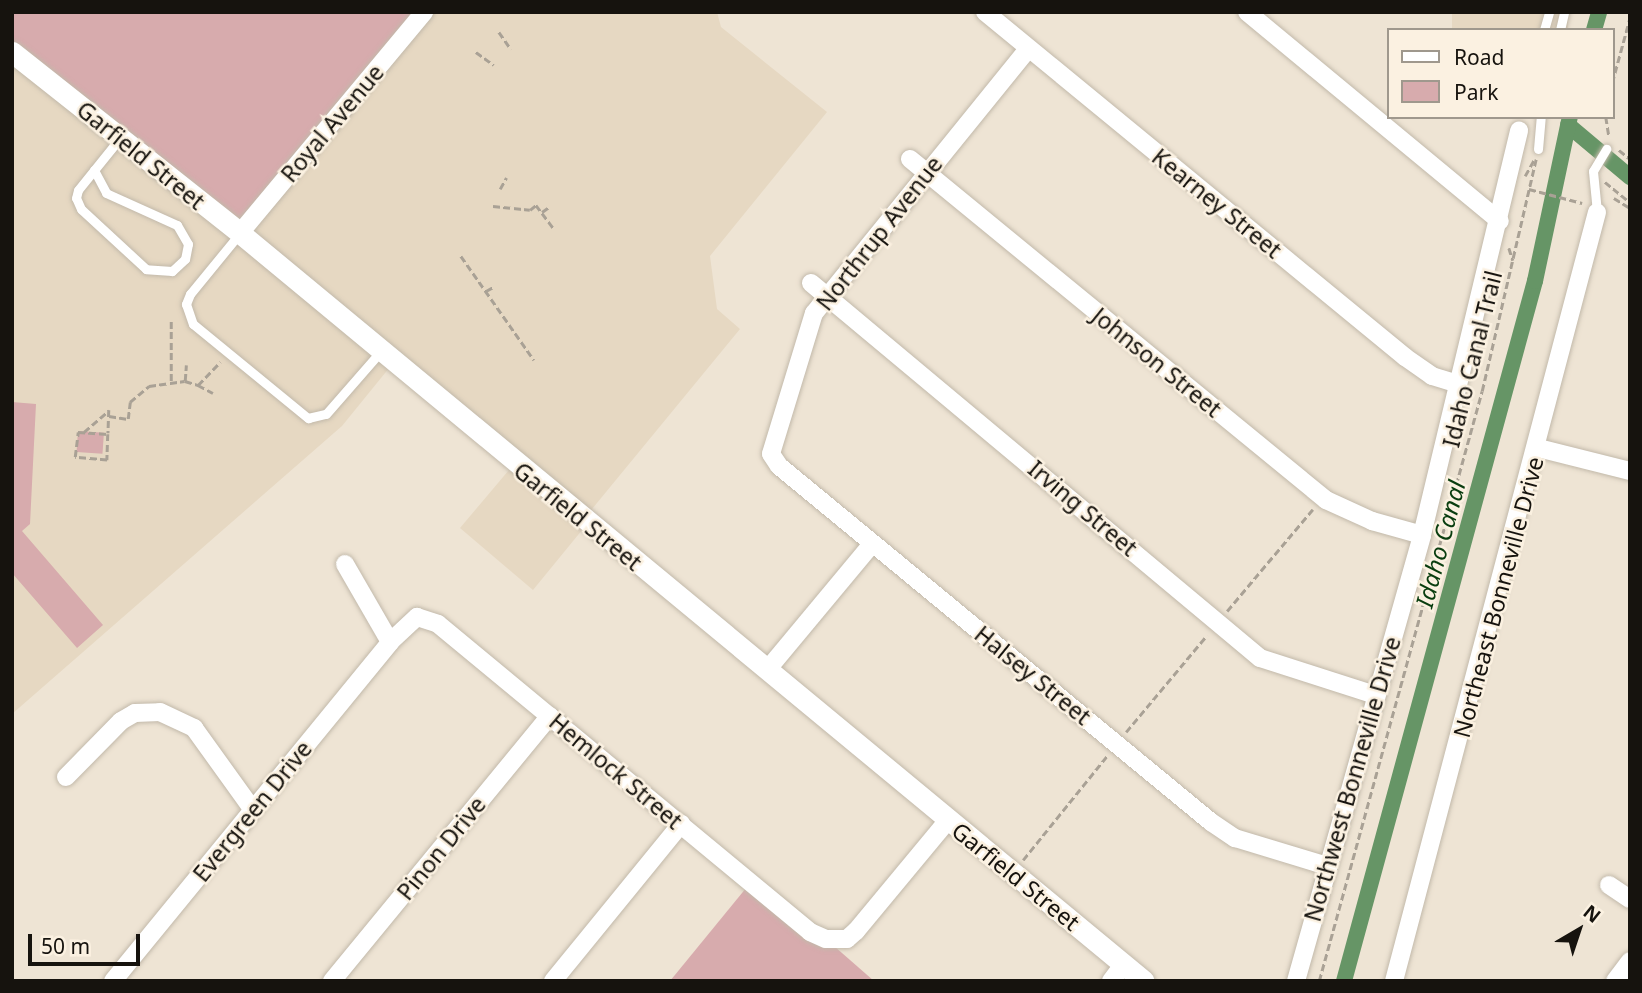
<!DOCTYPE html>
<html>
<head>
<meta charset="utf-8">
<style>
  body { margin:0 }
  #map { position:relative; width:1642px; height:993px; overflow:hidden; background:#eee4d4; font-family:"Noto Sans",sans-serif }
  div>[style] { position:absolute }
  .built>* { inset:0; background:#e6d8c2; transform-origin:0 0 }
  .green>* { inset:0; background:#d7abad; transform-origin:0 0 }
  .canal>* { height:16px; margin:-8px; padding:0 8px; transform-origin:8px; border-radius:8px; background:#669566 }
  .path>* { height:2.5px; margin-top:-1.25px; transform-origin:0; background:repeating-linear-gradient(90deg,#a9a195 0 7px,transparent 0 10.5px) }
  .roads { filter:drop-shadow(0 0 2px #c2b9aa) drop-shadow(0 0 2px #c2b9aa) }
  .service>* { height:9px; margin:-4.5px; padding:0 4.5px; transform-origin:4.5px; border-radius:4.5px; background:#fff }
  .minor>* { height:18px; margin:-9px; padding:0 9px; transform-origin:9px; border-radius:9px; background:#fff }
  .tertiary>* { height:21px; margin:-10.5px; padding:0 10.5px; transform-origin:10.5px; border-radius:10.5px; background:#fff }
  span { translate:-50% -50%; white-space:nowrap; text-align:center; line-height:1.15; -webkit-text-stroke:5px #fbf1e1; paint-order:stroke }
  .street-label { font-size:23px; color:#16130e }
  .water-label { font-size:24px; color:#093d0f; font-style:italic }
  .frame { position:absolute; inset:0; border:14px solid #16130e; pointer-events:none }
  .legend { position:absolute; left:1387px; top:28px; width:228px; height:91px; box-sizing:border-box; background:#fbf1e1; border:2px solid #9f988d; margin:0; padding:9px 12px; list-style:none; font-size:21px; color:#16130e }
  .legend li { display:flex; align-items:center; gap:14px; height:35px }
  .legend b { width:35px; border:2px solid #9f988d }
  .north { position:absolute; left:1544px; top:895px; width:70px; height:70px; -webkit-text-stroke:5px #fbf1e1; paint-order:stroke; rotate:39deg; font-size:19px; font-weight:700; line-height:28px; text-align:center; color:#16130e }
  .north::after { content:''; display:block; margin:auto; width:24px; height:32px; background:#16130e; clip-path:polygon(50% 0,100% 100%,50% 72%,0 100%) }
  .scale { position:absolute; left:28px; top:934px; width:112px; height:32px; box-sizing:border-box; border:4px solid #16130e; border-top:0; padding-left:9px; font-size:21px; line-height:24px; white-space:nowrap; color:#16130e; -webkit-text-stroke:5px #fbf1e1; paint-order:stroke }
</style>
</head>
<body>
<div id="map">
  <div class="built">
    <i style="clip-path:polygon(425px 12px,717px 12px,721px 27px,827px 112px,710px 256px,717px 309px,740px 329px,583px 520px,587px 524px,533px 590px,460px 528px,514px 464px,394px 362px,342px 426px,12px 714px,12px 52px)"></i>
    <i style="left:1452px;top:12px;width:116px;height:23px"></i>
  </div>
  <div class="green">
    <i style="clip-path:polygon(12px 12px,424px 12px,240px 233px,12px 52px)"></i>
    <i style="clip-path:polygon(12px 402px,36px 404px,30px 524px,22px 531px,103px 625px,77px 648px,12px 573px)"></i>
    <i style="left:78px;top:431px;width:26px;height:21px;rotate:4deg"></i>
    <i style="clip-path:polygon(751px 882px,826px 939px,874px 981px,670px 981px)"></i>
  </div>
  <div class="canal">
    <i style="left:1594px;top:30px;width:19px;rotate:-74deg"></i>
    <i style="left:1568px;top:125px;width:81px;rotate:40deg"></i>
    <i style="left:1344px;top:981px;width:726px;rotate:-74.74deg"></i>
    <i style="left:1535px;top:281px;width:168px;rotate:-78deg"></i>
  </div>
  <div class="path">
    <i style="left:499px;top:32px;width:21px;rotate:55deg"></i>
    <i style="left:476px;top:52px;width:22px;rotate:36deg"></i>
    <i style="left:1612px;top:83px;width:68px;rotate:-74.7deg"></i>
    <i style="left:1606px;top:117px;width:20px;rotate:81deg"></i>
    <i style="left:1619px;top:150px;width:14px;rotate:39deg"></i>
    <i style="left:1525px;top:176px;width:18px;rotate:-61deg"></i>
    <i style="left:1605px;top:182px;width:32px;rotate:39deg"></i>
    <i style="left:500px;top:189px;width:13px;rotate:-61deg"></i>
    <i style="left:1529px;top:189px;width:55px;rotate:14.8deg"></i>
    <i style="left:1614px;top:198px;width:19px;rotate:32deg"></i>
    <i style="left:493px;top:206px;width:37px;rotate:6deg"></i>
    <i style="left:530px;top:210px;width:8px;rotate:-40deg"></i>
    <i style="left:536px;top:205px;width:31px;rotate:53deg"></i>
    <i style="left:542px;top:212px;width:9px;rotate:-36deg"></i>
    <i style="left:1509px;top:248px;width:13px;rotate:72deg"></i>
    <i style="left:461px;top:256px;width:127px;rotate:54.9deg"></i>
    <i style="left:486px;top:291px;width:10px;rotate:-29deg"></i>
    <i style="left:171px;top:381px;width:63px;rotate:-90deg"></i>
    <i style="left:185px;top:381px;width:14px;rotate:17deg"></i>
    <i style="left:198px;top:385px;width:32px;rotate:-46deg"></i>
    <i style="left:198px;top:385px;width:17px;rotate:28deg"></i>
    <i style="left:109px;top:416px;width:19px;rotate:9deg"></i>
    <i style="left:128px;top:419px;width:17px;rotate:-83deg"></i>
    <i style="left:130px;top:402px;width:25px;rotate:-40deg"></i>
    <i style="left:149px;top:386px;width:36px;rotate:-8deg"></i>
    <i style="left:185px;top:381px;width:16px;rotate:-86deg"></i>
    <i style="left:78px;top:432px;width:30px;rotate:4deg"></i>
    <i style="left:108px;top:434px;width:26px;rotate:92deg"></i>
    <i style="left:107px;top:460px;width:32px;rotate:-175deg"></i>
    <i style="left:75px;top:457px;width:25px;rotate:-83deg"></i>
    <i style="left:84px;top:432px;width:33px;rotate:-41deg"></i>
    <i style="left:109px;top:410px;width:23px;rotate:92deg"></i>
    <i style="left:1227px;top:611px;width:133px;rotate:-49.9deg"></i>
    <i style="left:1126px;top:732px;width:126px;rotate:-50.1deg"></i>
    <i style="left:1023px;top:860px;width:134px;rotate:-51.1deg"></i>
    <i style="left:1319px;top:981px;width:612px;rotate:-74.56deg"></i>
    <i style="left:1482px;top:391px;width:238px;rotate:-76.9deg"></i>
  </div>
  <div class="roads">
    <div class="service">
      <i style="left:1544px;top:30px;width:19px;rotate:-74deg"></i>
      <i style="left:1560px;top:30px;width:18px;rotate:-77deg"></i>
      <i style="left:1538px;top:149px;width:32px;rotate:-85deg"></i>
      <i style="left:94px;top:170px;width:26px;rotate:62deg"></i>
      <i style="left:106px;top:193px;width:78px;rotate:24.3deg"></i>
      <i style="left:177px;top:225px;width:22px;rotate:60deg"></i>
      <i style="left:188px;top:244px;width:15px;rotate:101deg"></i>
      <i style="left:185px;top:259px;width:18px;rotate:137deg"></i>
      <i style="left:172px;top:271px;width:26px;rotate:-176deg"></i>
      <i style="left:146px;top:269px;width:88px;rotate:-137.3deg"></i>
      <i style="left:81px;top:209px;width:12px;rotate:-114deg"></i>
      <i style="left:76px;top:198px;width:8px;rotate:-76deg"></i>
      <i style="left:78px;top:190px;width:67px;rotate:-51.1deg"></i>
      <i style="left:1597px;top:212px;width:41px;rotate:-95.6deg"></i>
      <i style="left:1593px;top:171px;width:26px;rotate:-59deg"></i>
      <i style="left:240px;top:233px;width:79px;rotate:129.3deg"></i>
      <i style="left:190px;top:294px;width:11px;rotate:112deg"></i>
      <i style="left:186px;top:304px;width:21px;rotate:71deg"></i>
      <i style="left:193px;top:324px;width:149px;rotate:39.3deg"></i>
      <i style="left:308px;top:418px;width:18px;rotate:-13deg"></i>
      <i style="left:326px;top:414px;width:84px;rotate:-48.9deg"></i>
    </div>
    <div class="minor">
      <i style="left:985px;top:12px;width:544px;rotate:39.4deg"></i>
      <i style="left:1405px;top:357px;width:33px;rotate:35deg"></i>
      <i style="left:1432px;top:376px;width:24px;rotate:17deg"></i>
      <i style="left:1247px;top:12px;width:328px;rotate:39.6deg"></i>
      <i style="left:1028px;top:49px;width:340px;rotate:129deg"></i>
      <i style="left:814px;top:313px;width:147px;rotate:107deg"></i>
      <i style="left:771px;top:454px;width:14px;rotate:56deg"></i>
      <i style="left:779px;top:466px;width:560px;rotate:39.49deg"></i>
      <i style="left:1211px;top:822px;width:29px;rotate:34deg"></i>
      <i style="left:1235px;top:838px;width:96px;rotate:16.9deg"></i>
      <i style="left:910px;top:159px;width:538px;rotate:39.34deg"></i>
      <i style="left:1326px;top:500px;width:51px;rotate:24.5deg"></i>
      <i style="left:1372px;top:521px;width:52px;rotate:15.6deg"></i>
      <i style="left:240px;top:233px;width:288px;rotate:-50.2deg"></i>
      <i style="left:811px;top:283px;width:585px;rotate:39.87deg"></i>
      <i style="left:1260px;top:658px;width:121px;rotate:17.8deg"></i>
      <i style="left:1538px;top:448px;width:95px;rotate:14deg"></i>
      <i style="left:345px;top:564px;width:90px;rotate:60deg"></i>
      <i style="left:767px;top:670px;width:164px;rotate:-50.2deg"></i>
      <i style="left:66px;top:777px;width:78px;rotate:-45.5deg"></i>
      <i style="left:121px;top:721px;width:16px;rotate:-30deg"></i>
      <i style="left:135px;top:713px;width:25px;rotate:-2deg"></i>
      <i style="left:160px;top:712px;width:38px;rotate:25deg"></i>
      <i style="left:194px;top:728px;width:101px;rotate:54.3deg"></i>
      <i style="left:1609px;top:885px;width:25px;rotate:34deg"></i>
      <i style="left:113px;top:981px;width:438px;rotate:-50.7deg"></i>
      <i style="left:390px;top:642px;width:37px;rotate:-43deg"></i>
      <i style="left:417px;top:617px;width:22px;rotate:18deg"></i>
      <i style="left:438px;top:624px;width:483px;rotate:39.6deg"></i>
      <i style="left:810px;top:932px;width:17px;rotate:24deg"></i>
      <i style="left:826px;top:939px;width:21px"></i>
      <i style="left:847px;top:939px;width:12px;rotate:-42deg"></i>
      <i style="left:856px;top:931px;width:144px;rotate:-50.3deg"></i>
      <i style="left:332px;top:981px;width:343px;rotate:-50.6deg"></i>
      <i style="left:553px;top:981px;width:203px;rotate:-50.8deg"></i>
      <i style="left:1111px;top:981px;width:21px;rotate:-53deg"></i>
      <i style="left:1296px;top:981px;width:463px;rotate:-74.2deg"></i>
      <i style="left:1422px;top:535px;width:416px;rotate:-76.5deg"></i>
      <i style="left:1394px;top:981px;width:795px;rotate:-75.21deg"></i>
      <i style="left:1615px;top:981px;width:25px;rotate:-53deg"></i>
    </div>
    <div class="tertiary">
      <i style="left:12px;top:52px;width:291px;rotate:38.4deg"></i>
      <i style="left:240px;top:233px;width:1173px;rotate:39.61deg"></i>
    </div>
  </div>
  <div class="street-label">
    <span style="left:332px;top:123px;rotate:-50deg">Royal Avenue</span>
    <span style="left:141px;top:155px;rotate:39deg">Garfield Street</span>
    <span style="left:1217px;top:203px;rotate:39deg">Kearney Street</span>
    <span style="left:879px;top:233px;rotate:-52deg">Northrup Avenue</span>
    <span style="left:1472px;top:359px;rotate:-76deg">Idaho Canal Trail</span>
    <span style="left:1157px;top:362px;rotate:39deg">Johnson Street</span>
    <span style="left:1083px;top:508px;rotate:40deg">Irving Street</span>
    <span style="left:578px;top:516px;rotate:39deg">Garfield Street</span>
    <span style="left:1498px;top:597px;rotate:-75deg">Northeast Bonneville Drive</span>
    <span style="left:1033px;top:675px;rotate:39deg">Halsey Street</span>
    <span style="left:616px;top:771px;rotate:40deg">Hemlock Street</span>
    <span style="left:1352px;top:779px;rotate:-74deg">Northwest Bonneville Drive</span>
    <span style="left:252px;top:811px;rotate:-51deg">Evergreen Drive</span>
    <span style="left:441px;top:848px;rotate:-51deg">Pinon Drive</span>
    <span style="left:1016px;top:876px;rotate:39deg">Garfield Street</span>
  </div>
  <div class="water-label">
    <span style="left:1440px;top:544px;rotate:-75deg">Idaho Canal</span>
  </div>
  <div class="frame"></div>
  <ul class="legend">
  <li><b style="height:9px;background:#fff"></b>Road</li>
  <li><b style="height:19px;background:#d7abad"></b>Park</li>
  </ul>
  <div class="north">N</div>
  <div class="scale">50 m</div>
</div>
</body>
</html>
